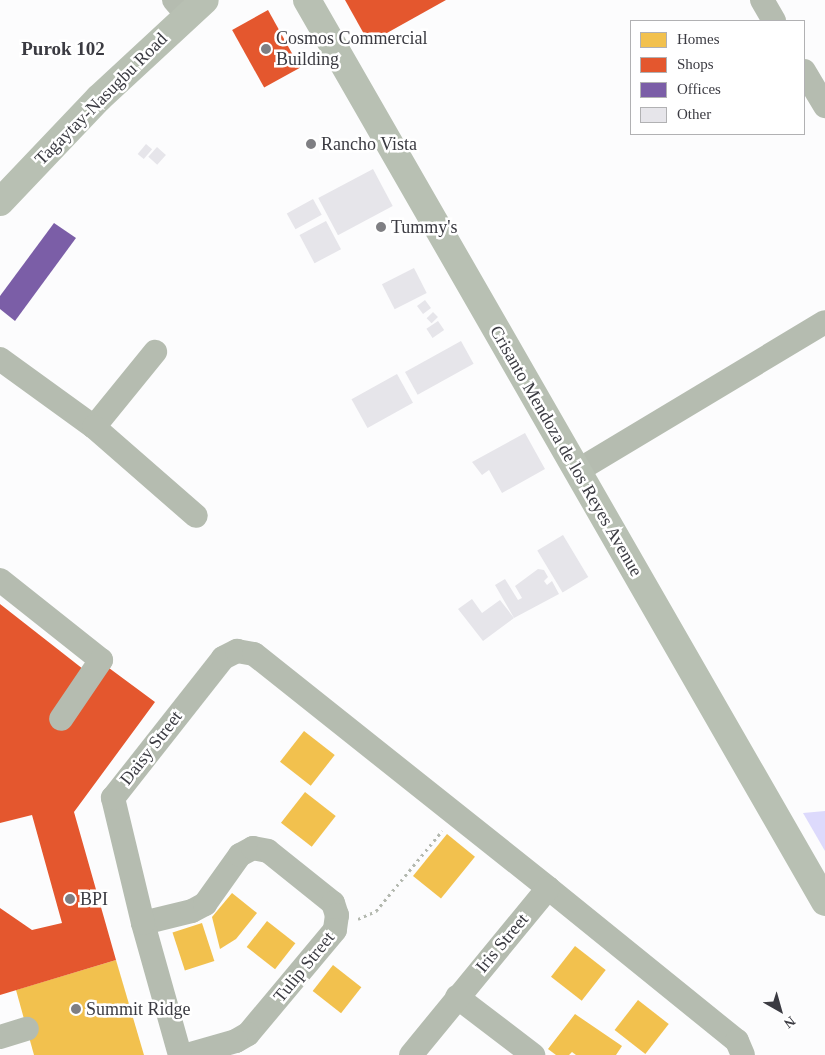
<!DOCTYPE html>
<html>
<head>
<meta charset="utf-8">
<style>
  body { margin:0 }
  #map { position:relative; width:825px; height:1055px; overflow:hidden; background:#fcfcfd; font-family:Georgia,serif }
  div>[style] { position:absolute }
  .green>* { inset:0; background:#dddafc }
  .homes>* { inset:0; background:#f2c14e; transform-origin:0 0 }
  .shops>* { inset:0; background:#e4572e; transform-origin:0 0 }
  .offices>* { inset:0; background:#7b5ea7 }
  .building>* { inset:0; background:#e6e5ea; transform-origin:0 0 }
  .path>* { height:3px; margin-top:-1.5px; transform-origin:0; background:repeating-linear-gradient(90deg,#b3b8af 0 2.5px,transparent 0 6.5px) }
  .minor>* { height:24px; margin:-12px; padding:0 12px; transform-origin:12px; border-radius:12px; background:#b5bcb0 }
  .major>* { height:28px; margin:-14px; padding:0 14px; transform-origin:14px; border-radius:14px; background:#b8c0b3 }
  .dots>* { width:14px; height:14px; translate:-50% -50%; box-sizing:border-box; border:2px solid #fff; border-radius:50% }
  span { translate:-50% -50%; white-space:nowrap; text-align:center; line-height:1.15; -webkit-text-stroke:5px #fff; paint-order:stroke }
  .poi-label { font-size:18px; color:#3b3b42 }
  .left { translate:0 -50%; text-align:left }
  .street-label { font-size:18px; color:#3b3b42 }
  .neighbourhood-label { font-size:19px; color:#3b3b42; font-weight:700 }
  .legend { position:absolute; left:630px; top:20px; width:175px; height:115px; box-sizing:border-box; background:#fff; border:1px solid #b1b1b3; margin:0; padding:6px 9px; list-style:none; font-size:15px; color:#3b3b42 }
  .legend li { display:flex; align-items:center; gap:10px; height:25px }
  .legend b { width:25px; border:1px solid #b1b1b3 }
  .north { position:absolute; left:755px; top:985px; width:50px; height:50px; -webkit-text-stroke:4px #fff; paint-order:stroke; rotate:142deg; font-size:14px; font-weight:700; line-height:20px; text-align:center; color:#3b3b42 }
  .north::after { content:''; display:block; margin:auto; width:18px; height:22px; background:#3b3b42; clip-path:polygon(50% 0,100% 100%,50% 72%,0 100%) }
</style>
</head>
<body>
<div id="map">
  <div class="green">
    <i style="clip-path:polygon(825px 811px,825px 851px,803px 813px)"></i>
  </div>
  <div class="homes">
    <i style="left:304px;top:731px;width:39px;height:39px;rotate:38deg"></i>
    <i style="left:305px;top:792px;width:39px;height:39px;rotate:38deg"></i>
    <i style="left:447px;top:834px;width:36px;height:54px;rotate:39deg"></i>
    <i style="clip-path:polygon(232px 893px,257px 913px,236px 939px,220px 949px,212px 917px)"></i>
    <i style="left:267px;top:921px;width:36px;height:33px;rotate:38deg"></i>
    <i style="left:202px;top:923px;width:40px;height:31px;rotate:72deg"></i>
    <i style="left:575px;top:946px;width:39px;height:39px;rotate:38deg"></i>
    <i style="clip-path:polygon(116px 960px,144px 1055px,34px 1055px,16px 990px)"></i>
    <i style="left:333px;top:965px;width:36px;height:33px;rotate:38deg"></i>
    <i style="left:638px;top:1000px;width:39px;height:38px;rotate:38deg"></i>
    <i style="clip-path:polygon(575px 1014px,622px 1046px,616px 1055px,576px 1055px,572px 1052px,569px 1055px,556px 1055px,548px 1049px)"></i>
  </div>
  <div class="shops">
    <i style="clip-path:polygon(345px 0,446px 0,369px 43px)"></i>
    <i style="left:268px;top:10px;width:66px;height:41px;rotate:61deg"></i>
    <i style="clip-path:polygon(0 604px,83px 669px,50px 718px,65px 730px,109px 668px,155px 702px,74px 812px,116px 960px,0 995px,0 908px,32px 930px,62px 923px,32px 815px,0 823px)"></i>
  </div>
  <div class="offices">
    <i style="clip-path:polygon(54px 223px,76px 238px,15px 321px,0 309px,0 296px)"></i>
  </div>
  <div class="building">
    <i style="left:146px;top:144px;width:8px;height:13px;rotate:40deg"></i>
    <i style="left:157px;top:147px;width:12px;height:13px;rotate:42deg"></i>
    <i style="left:373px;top:169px;width:42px;height:62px;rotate:62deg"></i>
    <i style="left:313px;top:199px;width:18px;height:30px;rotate:61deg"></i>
    <i style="left:326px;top:221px;width:32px;height:30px;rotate:62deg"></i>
    <i style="left:414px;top:268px;width:28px;height:36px;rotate:63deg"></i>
    <i style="left:425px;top:300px;width:10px;height:10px;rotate:53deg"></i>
    <i style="left:433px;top:312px;width:7px;height:9px;rotate:45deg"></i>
    <i style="left:438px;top:321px;width:11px;height:14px;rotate:56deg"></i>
    <i style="left:461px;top:341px;width:26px;height:64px;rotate:61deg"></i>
    <i style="left:397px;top:374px;width:33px;height:52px;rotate:61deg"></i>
    <i style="clip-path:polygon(525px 433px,545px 469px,502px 493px,489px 470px,482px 475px,472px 462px)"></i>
    <i style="left:563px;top:535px;width:49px;height:30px;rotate:59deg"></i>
    <i style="clip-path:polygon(538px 569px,544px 570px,548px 577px,544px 581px,547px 585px,552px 581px,559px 594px,514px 618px,495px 585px,505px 579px,518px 600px,522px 598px,515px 586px)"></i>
    <i style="clip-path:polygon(472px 599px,482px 613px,500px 600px,514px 618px,483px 641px,458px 609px)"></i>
  </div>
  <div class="path">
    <i style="left:358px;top:919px;width:20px;rotate:-24deg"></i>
    <i style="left:376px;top:911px;width:104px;rotate:-50.5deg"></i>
  </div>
  <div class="minor">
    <i style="left:174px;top:0;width:20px;rotate:49deg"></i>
    <i style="left:762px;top:0;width:24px;rotate:60deg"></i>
    <i style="left:804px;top:71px;width:41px;rotate:59deg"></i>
    <i style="left:0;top:359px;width:116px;rotate:35.9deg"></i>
    <i style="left:94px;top:427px;width:97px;rotate:-50.9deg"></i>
    <i style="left:94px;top:427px;width:135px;rotate:41.1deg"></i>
    <i style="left:577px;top:471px;width:289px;rotate:-31deg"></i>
    <i style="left:0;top:580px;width:129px;rotate:38.4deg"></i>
    <i style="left:101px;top:660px;width:71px;rotate:124.1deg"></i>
    <i style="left:143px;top:923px;width:50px;rotate:-13.8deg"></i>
    <i style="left:192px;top:911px;width:15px;rotate:-28deg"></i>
    <i style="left:205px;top:904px;width:60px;rotate:-54.5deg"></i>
    <i style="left:240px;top:855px;width:15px;rotate:-28deg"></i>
    <i style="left:253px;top:848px;width:15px;rotate:11deg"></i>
    <i style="left:268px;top:851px;width:83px;rotate:38.7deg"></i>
    <i style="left:333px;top:903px;width:13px;rotate:72deg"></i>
    <i style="left:337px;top:915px;width:15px;rotate:98deg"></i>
    <i style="left:335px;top:930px;width:136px;rotate:129.9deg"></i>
    <i style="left:248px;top:1034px;width:14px;rotate:150deg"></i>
    <i style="left:236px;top:1041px;width:51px;rotate:164.1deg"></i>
    <i style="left:457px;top:997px;width:96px;rotate:37.3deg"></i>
    <i style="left:0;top:1037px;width:28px;rotate:-17deg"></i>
    <i style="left:180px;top:1055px;width:137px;rotate:-105.7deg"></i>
    <i style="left:143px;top:923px;width:129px;rotate:-103.5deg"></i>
    <i style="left:113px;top:798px;width:178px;rotate:-51.8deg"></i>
    <i style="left:223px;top:658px;width:16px;rotate:-27deg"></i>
    <i style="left:237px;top:651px;width:17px;rotate:10deg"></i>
    <i style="left:254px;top:654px;width:376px;rotate:38.5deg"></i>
    <i style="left:548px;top:888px;width:243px;rotate:39deg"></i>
    <i style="left:737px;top:1041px;width:15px;rotate:67deg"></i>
    <i style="left:411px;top:1055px;width:216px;rotate:-50.6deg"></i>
  </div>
  <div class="major">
    <i style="left:307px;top:0;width:1040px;rotate:60.13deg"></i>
    <i style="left:0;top:202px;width:144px;rotate:-46.4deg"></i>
    <i style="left:99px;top:98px;width:144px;rotate:-42.8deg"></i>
  </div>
  <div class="dots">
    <i style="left:266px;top:49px;background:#7f7f83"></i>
    <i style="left:311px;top:144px;background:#7f7f83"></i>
    <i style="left:381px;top:227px;background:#7f7f83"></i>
    <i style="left:70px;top:899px;background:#7f7f83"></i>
    <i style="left:76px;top:1009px;background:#7f7f83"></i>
  </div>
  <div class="poi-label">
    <span class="left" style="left:276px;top:49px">Cosmos Commercial<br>Building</span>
    <span class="left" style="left:321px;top:144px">Rancho Vista</span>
    <span class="left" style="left:391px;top:227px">Tummy's</span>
    <span class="left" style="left:80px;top:899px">BPI</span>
    <span class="left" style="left:86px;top:1009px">Summit Ridge</span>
  </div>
  <div class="street-label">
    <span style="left:101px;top:99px;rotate:-45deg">Tagaytay-Nasugbu Road</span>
    <span style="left:566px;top:451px;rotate:60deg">Crisanto Mendoza de los Reyes Avenue</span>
    <span style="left:151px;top:748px;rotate:-52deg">Daisy Street</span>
    <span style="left:502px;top:943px;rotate:-50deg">Iris Street</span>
    <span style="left:304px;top:967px;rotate:-51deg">Tulip Street</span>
  </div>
  <div class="neighbourhood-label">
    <span style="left:63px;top:49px">Purok 102</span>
  </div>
  <ul class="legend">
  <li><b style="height:14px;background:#f2c14e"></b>Homes</li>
  <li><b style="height:14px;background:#e4572e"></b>Shops</li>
  <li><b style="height:14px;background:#7b5ea7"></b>Offices</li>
  <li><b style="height:14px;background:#e6e5ea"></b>Other</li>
  </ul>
  <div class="north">N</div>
</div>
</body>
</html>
